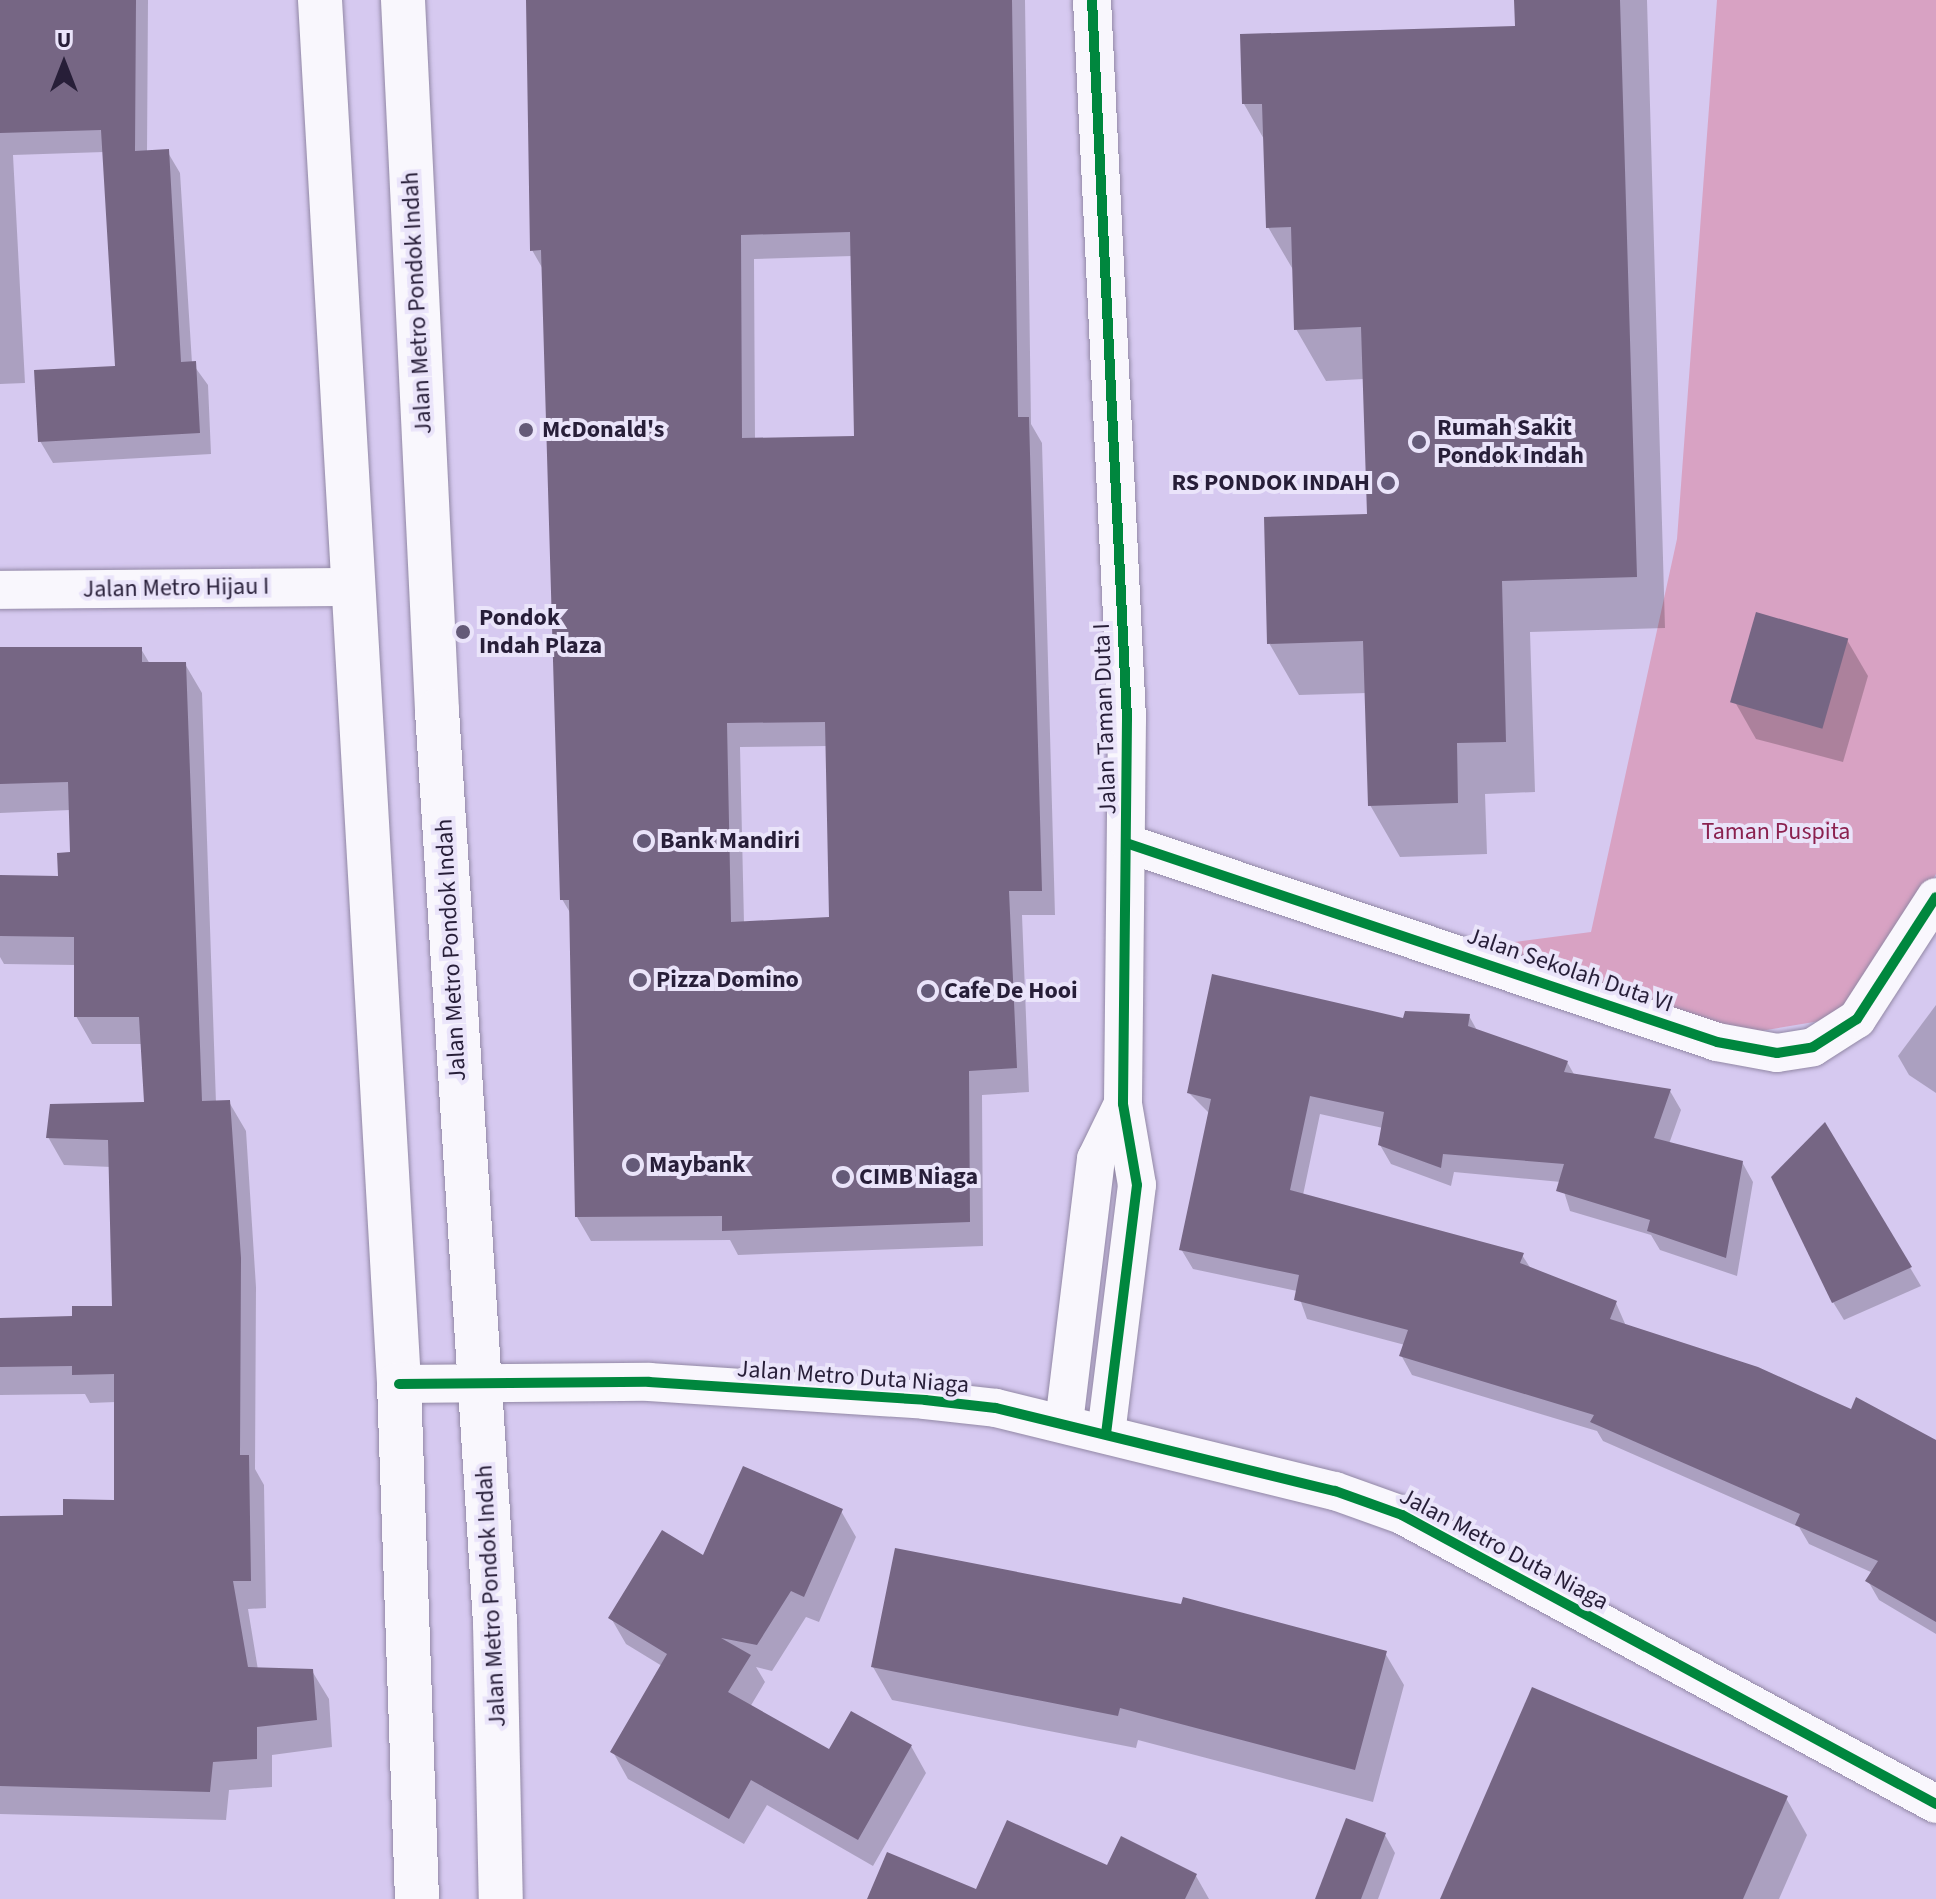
<!DOCTYPE html>
<html>
<head>
<meta charset="utf-8">
<style>
  body { margin:0 }
  #map { position:relative; width:1936px; height:1899px; overflow:hidden; background:#d6c9f0; font-family:"Source Sans 3",sans-serif }
  div>[style] { position:absolute }
  .green>* { inset:0; background:#d8a2c3 }
  .shadow>* { inset:0; background:#0003 }
  .building>* { inset:0; background:#766684; transform-origin:0 0 }
  .roads { filter:drop-shadow(0 0 2px #9288a5) drop-shadow(0 0 2px #9288a5) }
  .street>* { height:38px; margin:-19px; padding:0 19px; transform-origin:19px; border-radius:19px; background:#f9f7fd }
  .highway>* { height:44px; margin:-22px; padding:0 22px; transform-origin:22px; border-radius:22px; background:#f9f7fd }
  .cycleway>* { height:10px; margin:-5px; padding:0 5px; transform-origin:5px; border-radius:5px; background:#00873e }
  .dots>* { width:22px; height:22px; translate:-50% -50%; box-sizing:border-box; border:4px solid #eae4fa; border-radius:50% }
  span { translate:-50% -50%; white-space:nowrap; text-align:center; line-height:1.15; -webkit-text-stroke:8px #eae4fa; paint-order:stroke }
  .street-label { font-size:24px; color:#271e38 }
  .poi-label { font-size:24px; color:#271e38; font-weight:700 }
  .left { translate:0 -50%; text-align:left }
  .right { translate:-100% -50%; text-align:right }
  .park-label { font-size:24px; color:#8b214f }
  .north { position:absolute; left:24px; top:24px; width:80px; height:80px; -webkit-text-stroke:6px #eae4fa; paint-order:stroke; rotate:0deg; font-size:22px; font-weight:700; line-height:32px; text-align:center; color:#271e38 }
  .north::after { content:''; display:block; margin:auto; width:28px; height:36px; background:#271e38; clip-path:polygon(50% 0,100% 100%,50% 72%,0 100%) }
</style>
</head>
<body>
<div id="map">
  <div class="green">
    <i style="clip-path:polygon(1717px 0,1936px 0,1936px 874px,1856px 1015px,1718px 1038px,1461px 949px,1591px 932px,1677px 539px)"></i>
  </div>
  <div class="shadow">
    <i style="clip-path:polygon(0 0,148px 0,147px 153px,167px 151px,180px 173px,192px 363px,208px 385px,211px 454px,53px 463px,40px 441px,117px 367px,104px 152px,13px 155px,25px 383px,0 384px)"></i>
    <i style="clip-path:polygon(evenodd,528px 0,1025px 0,1031px 424px,1042px 443px,1055px 915px,1022px 915px,1029px 1092px,982px 1095px,983px 1246px,738px 1255px,730px 1240px,591px 1241px,577px 1217px,572px 916px,562px 899px,544px 271px,532px 250px,528px 0,852px 256px,856px 438px,755px 440px,754px 259px,852px 256px,528px 0,828px 746px,831px 919px,744px 923px,740px 747px,828px 746px)"></i>
    <i style="clip-path:polygon(1516px 0,1647px 0,1665px 628px,1530px 632px,1535px 792px,1485px 794px,1487px 854px,1400px 857px,1370px 805px,1367px 693px,1299px 695px,1269px 643px,1369px 516px,1364px 379px,1326px 381px,1296px 329px,1295px 273px,1268px 227px,1265px 141px,1244px 104px,1517px 28px)"></i>
    <i style="clip-path:polygon(1847px 640px,1868px 676px,1843px 762px,1756px 739px,1735px 702px)"></i>
    <i style="clip-path:polygon(0 649px,141px 649px,150px 664px,185px 664px,202px 693px,216px 1103px,229px 1102px,246px 1131px,256px 1287px,255px 1469px,264px 1485px,266px 1608px,248px 1609px,258px 1670px,312px 1671px,329px 1699px,332px 1747px,272px 1755px,272px 1787px,229px 1790px,226px 1820px,0 1814px,0 1518px,65px 1517px,116px 1502px,116px 1402px,90px 1403px,85px 1394px,0 1395px,0 1319px,74px 1318px,114px 1308px,111px 1167px,64px 1165px,48px 1137px,146px 1104px,142px 1044px,92px 1044px,76px 1016px,76px 965px,4px 964px,0 957px,0 877px,60px 878px,72px 854px,70px 810px,0 813px)"></i>
    <i style="clip-path:polygon(1936px 1005px,1936px 1093px,1909px 1075px,1898px 1056px)"></i>
    <i style="clip-path:polygon(1469px 1016px,1478px 1032px,1567px 1062px,1575px 1076px,1670px 1091px,1681px 1110px,1669px 1144px,1742px 1162px,1753px 1182px,1737px 1276px,1660px 1250px,1651px 1235px,1570px 1211px,1561px 1182px,1454px 1172px,1451px 1186px,1391px 1164px,1380px 1145px,1383px 1128px,1320px 1114px,1303px 1195px,1522px 1255px,1531px 1269px,1616px 1303px,1626px 1326px,1936px 1442px,1936px 1634px,1879px 1600px,1868px 1581px,1873px 1573px,1809px 1544px,1799px 1527px,1603px 1441px,1597px 1431px,1412px 1375px,1401px 1355px,1405px 1345px,1307px 1319px,1297px 1291px,1193px 1269px,1181px 1249px,1210px 1114px,1189px 1093px,1405px 1021px)"></i>
    <i style="clip-path:polygon(1825px 1125px,1921px 1286px,1844px 1320px,1833px 1302px)"></i>
    <i style="clip-path:polygon(841px 1511px,856px 1537px,819px 1622px,806px 1617px,772px 1671px,756px 1667px,765px 1682px,750px 1707px,830px 1752px,911px 1746px,926px 1773px,873px 1866px,767px 1805px,744px 1844px,628px 1779px,613px 1752px,662px 1666px,626px 1644px,611px 1618px,704px 1558px)"></i>
    <i style="clip-path:polygon(1385px 1653px,1404px 1685px,1373px 1802px,1138px 1740px,1136px 1748px,892px 1700px,873px 1667px)"></i>
    <i style="clip-path:polygon(1786px 1798px,1807px 1835px,1779px 1899px,1442px 1899px)"></i>
    <i style="clip-path:polygon(1385px 1835px,1395px 1853px,1378px 1899px,1319px 1899px)"></i>
    <i style="clip-path:polygon(1108px 1867px,1196px 1876px,1209px 1899px,870px 1899px,977px 1892px)"></i>
  </div>
  <div class="building">
    <i style="clip-path:polygon(0 0,136px 0,135px 151px,169px 149px,181px 362px,196px 361px,200px 433px,38px 442px,34px 370px,115px 366px,101px 130px,0 133px)"></i>
    <i style="clip-path:polygon(evenodd,526px 0,1012px 0,1018px 417px,1029px 417px,1042px 891px,1009px 891px,1017px 1068px,969px 1071px,970px 1222px,722px 1231px,722px 1216px,575px 1217px,569px 900px,560px 900px,541px 250px,530px 251px,526px 0,850px 232px,854px 436px,742px 438px,741px 235px,850px 232px,526px 0,825px 722px,829px 917px,731px 922px,727px 723px,825px 722px)"></i>
    <i style="clip-path:polygon(1514px 0,1620px 0,1637px 577px,1502px 581px,1506px 742px,1457px 743px,1458px 803px,1368px 806px,1363px 641px,1267px 644px,1264px 517px,1367px 514px,1361px 327px,1294px 330px,1291px 227px,1266px 228px,1262px 104px,1242px 104px,1240px 34px,1515px 26px)"></i>
    <i style="left:1756px;top:612px;width:96px;height:94px;rotate:16deg"></i>
    <i style="clip-path:polygon(0 647px,142px 647px,142px 662px,186px 662px,202px 1101px,230px 1100px,241px 1258px,240px 1455px,249px 1455px,251px 1581px,233px 1581px,248px 1667px,313px 1669px,317px 1720px,257px 1727px,257px 1759px,213px 1762px,210px 1792px,0 1786px,0 1516px,63px 1515px,63px 1499px,114px 1500px,114px 1374px,72px 1375px,72px 1366px,0 1367px,0 1318px,72px 1316px,72px 1306px,112px 1306px,108px 1140px,46px 1138px,50px 1104px,144px 1102px,139px 1017px,74px 1017px,74px 937px,0 936px,0 875px,58px 876px,57px 853px,70px 852px,68px 782px,0 784px)"></i>
    <i style="clip-path:polygon(1212px 974px,1403px 1018px,1405px 1011px,1470px 1014px,1468px 1026px,1568px 1061px,1564px 1072px,1671px 1089px,1654px 1138px,1743px 1161px,1726px 1258px,1647px 1231px,1650px 1220px,1556px 1191px,1564px 1164px,1443px 1154px,1441px 1168px,1378px 1145px,1384px 1112px,1310px 1096px,1290px 1190px,1524px 1253px,1520px 1263px,1617px 1301px,1610px 1319px,1758px 1367px,1851px 1409px,1856px 1397px,1936px 1440px,1936px 1622px,1865px 1581px,1878px 1561px,1795px 1525px,1800px 1514px,1590px 1422px,1594px 1415px,1399px 1356px,1408px 1330px,1294px 1300px,1299px 1275px,1179px 1250px,1211px 1099px,1187px 1093px)"></i>
    <i style="clip-path:polygon(1825px 1122px,1912px 1267px,1832px 1303px,1771px 1177px)"></i>
    <i style="clip-path:polygon(743px 1466px,843px 1509px,804px 1597px,791px 1591px,757px 1645px,721px 1638px,751px 1655px,728px 1692px,829px 1749px,851px 1711px,912px 1745px,858px 1840px,751px 1780px,729px 1819px,610px 1752px,667px 1654px,608px 1618px,662px 1530px,703px 1555px)"></i>
    <i style="clip-path:polygon(895px 1548px,1181px 1604px,1183px 1597px,1387px 1651px,1355px 1770px,1120px 1708px,1118px 1716px,871px 1667px)"></i>
    <i style="clip-path:polygon(1532px 1687px,1788px 1796px,1743px 1899px,1440px 1899px)"></i>
    <i style="clip-path:polygon(1346px 1818px,1386px 1833px,1361px 1899px,1315px 1899px)"></i>
    <i style="clip-path:polygon(1007px 1820px,1107px 1865px,1121px 1836px,1197px 1874px,1185px 1899px,867px 1899px,887px 1852px,976px 1889px)"></i>
  </div>
  <div class="roads">
    <div class="street">
      <i style="left:1092px;top:0;width:720px;rotate:87.21deg"></i>
      <i style="left:1127px;top:719px;width:385px;rotate:90.6deg"></i>
      <i style="left:1123px;top:1104px;width:82px;rotate:80.2deg"></i>
      <i style="left:1137px;top:1185px;width:250px;rotate:97.1deg"></i>
      <i style="left:0;top:590px;width:351px;rotate:-0.5deg"></i>
      <i style="left:1129px;top:844px;width:620px;rotate:18.61deg"></i>
      <i style="left:1717px;top:1042px;width:61px;rotate:10.4deg"></i>
      <i style="left:1777px;top:1053px;width:36px;rotate:-9deg"></i>
      <i style="left:1813px;top:1047px;width:52px;rotate:-32.5deg"></i>
      <i style="left:1857px;top:1019px;width:145px;rotate:-57.1deg"></i>
      <i style="left:399px;top:1384px;width:250px;rotate:-0.5deg"></i>
      <i style="left:649px;top:1382px;width:277px;rotate:3.7deg"></i>
      <i style="left:925px;top:1400px;width:71px;rotate:6.4deg"></i>
      <i style="left:996px;top:1408px;width:349px;rotate:13.8deg"></i>
      <i style="left:1335px;top:1491px;width:71px;rotate:19.7deg"></i>
      <i style="left:1402px;top:1515px;width:607px;rotate:28.42deg"></i>
      <i style="left:1064px;top:1423px;width:266px;rotate:-83.1deg"></i>
      <i style="left:1096px;top:1159px;width:61px;rotate:-63.9deg"></i>
    </div>
    <div class="highway">
      <i style="left:320px;top:0;width:1386px;rotate:86.73deg"></i>
      <i style="left:399px;top:1384px;width:515px;rotate:88deg"></i>
      <i style="left:403px;top:0;width:712px;rotate:87.26deg"></i>
      <i style="left:437px;top:711px;width:914px;rotate:86.36deg"></i>
      <i style="left:495px;top:1623px;width:276px;rotate:88.8deg"></i>
    </div>
  </div>
  <div class="cycleway">
    <i style="left:1092px;top:0;width:720px;rotate:87.21deg"></i>
    <i style="left:1127px;top:719px;width:385px;rotate:90.6deg"></i>
    <i style="left:1123px;top:1104px;width:82px;rotate:80.2deg"></i>
    <i style="left:1137px;top:1185px;width:250px;rotate:97.1deg"></i>
    <i style="left:1129px;top:844px;width:620px;rotate:18.61deg"></i>
    <i style="left:1717px;top:1042px;width:61px;rotate:10.4deg"></i>
    <i style="left:1777px;top:1053px;width:36px;rotate:-9deg"></i>
    <i style="left:1813px;top:1047px;width:52px;rotate:-32.5deg"></i>
    <i style="left:1857px;top:1019px;width:145px;rotate:-57.1deg"></i>
    <i style="left:399px;top:1384px;width:250px;rotate:-0.5deg"></i>
    <i style="left:649px;top:1382px;width:277px;rotate:3.7deg"></i>
    <i style="left:925px;top:1400px;width:71px;rotate:6.4deg"></i>
    <i style="left:996px;top:1408px;width:349px;rotate:13.8deg"></i>
    <i style="left:1335px;top:1491px;width:71px;rotate:19.7deg"></i>
    <i style="left:1402px;top:1515px;width:607px;rotate:28.42deg"></i>
  </div>
  <div class="dots">
    <i style="left:526px;top:430px;background:#645a78"></i>
    <i style="left:1419px;top:442px;background:#645a78"></i>
    <i style="left:1388px;top:483px;background:#645a78"></i>
    <i style="left:463px;top:632px;background:#645a78"></i>
    <i style="left:644px;top:841px;background:#645a78"></i>
    <i style="left:640px;top:980px;background:#645a78"></i>
    <i style="left:928px;top:991px;background:#645a78"></i>
    <i style="left:633px;top:1165px;background:#645a78"></i>
    <i style="left:843px;top:1177px;background:#645a78"></i>
  </div>
  <div class="street-label">
    <span style="left:417px;top:303px;rotate:-93deg">Jalan Metro Pondok Indah</span>
    <span style="left:176px;top:588px;rotate:-1deg">Jalan Metro Hijau I</span>
    <span style="left:1105px;top:719px;rotate:-92deg">Jalan Taman Duta I</span>
    <span style="left:451px;top:950px;rotate:-93deg">Jalan Metro Pondok Indah</span>
    <span style="left:1570px;top:970px;rotate:19deg">Jalan Sekolah Duta VI</span>
    <span style="left:853px;top:1377px;rotate:4deg">Jalan Metro Duta Niaga</span>
    <span style="left:1504px;top:1549px;rotate:28deg">Jalan Metro Duta Niaga</span>
    <span style="left:491px;top:1596px;rotate:-93deg">Jalan Metro Pondok Indah</span>
  </div>
  <div class="poi-label">
    <span class="left" style="left:1437px;top:442px">Rumah Sakit<br>Pondok Indah</span>
    <span class="left" style="left:542px;top:430px">McDonald's</span>
    <span class="right" style="left:1370px;top:483px">RS PONDOK INDAH</span>
    <span class="left" style="left:479px;top:632px">Pondok<br>Indah Plaza</span>
    <span class="left" style="left:660px;top:841px">Bank Mandiri</span>
    <span class="left" style="left:656px;top:980px">Pizza Domino</span>
    <span class="left" style="left:944px;top:991px">Cafe De Hooi</span>
    <span class="left" style="left:649px;top:1165px">Maybank</span>
    <span class="left" style="left:859px;top:1177px">CIMB Niaga</span>
  </div>
  <div class="park-label">
    <span style="left:1776px;top:832px">Taman Puspita</span>
  </div>
  <div class="north">U</div>
</div>
</body>
</html>
